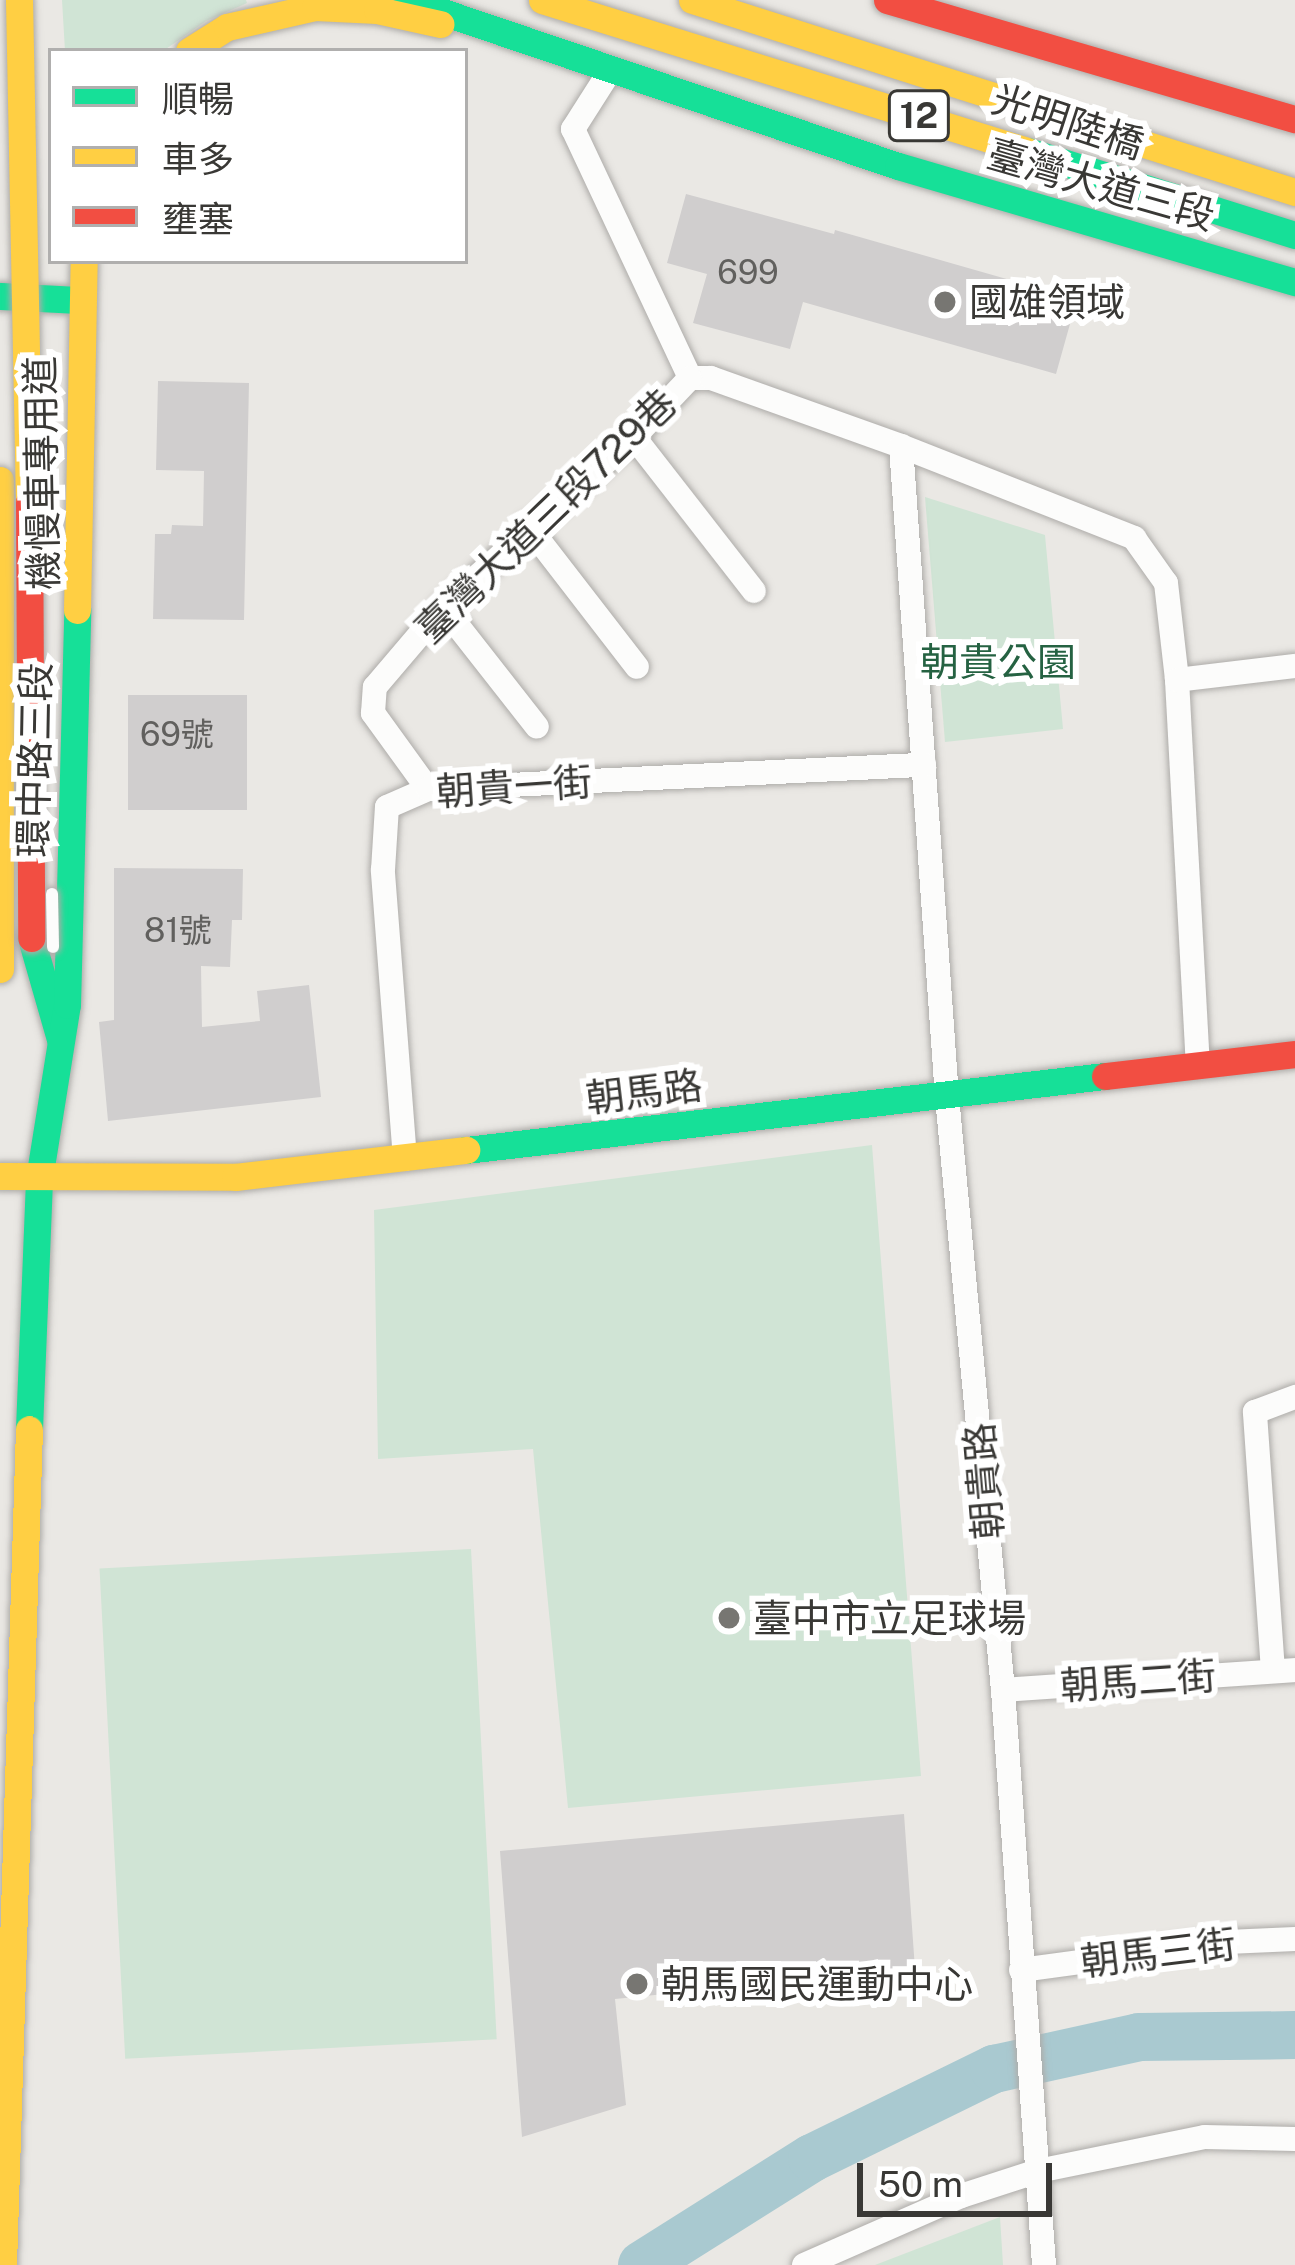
<!DOCTYPE html>
<html>
<head>
<meta charset="utf-8">
<style>
  body { margin:0 }
  #map { position:relative; width:1295px; height:2265px; overflow:hidden; background:#eae8e4; font-family:"Public Sans","Noto Sans TC",sans-serif }
  div>[style] { position:absolute }
  .green>* { inset:0; background:#d0e4d5; transform-origin:0 0 }
  .river>* { height:48px; margin:-24px; padding:0 24px; transform-origin:24px; border-radius:24px; background:#a9c9d0 }
  .building>* { inset:0; background:#d0cece; transform-origin:0 0 }
  .roads { filter:drop-shadow(0 0 3px #aeaca9) drop-shadow(0 0 3px #aeaca9) }
  .street>* { height:24px; margin:-12px; padding:0 12px; transform-origin:12px; border-radius:12px; background:#fcfcfb }
  .fast>* { height:27px; margin:-13.5px; padding:0 13.5px; transform-origin:13.5px; border-radius:13.5px; background:#16e098 }
  .slow>* { height:27px; margin:-13.5px; padding:0 13.5px; transform-origin:13.5px; border-radius:13.5px; background:#ffcf43 }
  .jam>* { height:27px; margin:-13.5px; padding:0 13.5px; transform-origin:13.5px; border-radius:13.5px; background:#f24e42 }
  .bridges { filter:drop-shadow(0 0 3px #aeaca9) drop-shadow(0 0 3px #aeaca9) }
  .lane-bridge>* { height:12px; margin:-6px; padding:0 6px; transform-origin:6px; border-radius:6px; background:#fcfcfb }
  .slow-bridge>* { height:27px; margin:-13.5px; padding:0 13.5px; transform-origin:13.5px; border-radius:13.5px; background:#ffcf43 }
  .jam-bridge>* { height:27px; margin:-13.5px; padding:0 13.5px; transform-origin:13.5px; border-radius:13.5px; background:#f24e42 }
  .dots>* { width:33px; height:33px; translate:-50% -50%; box-sizing:border-box; border:6px solid #fff; border-radius:50% }
  span { translate:-50% -50%; white-space:nowrap; text-align:center; line-height:1.15; -webkit-text-stroke:12px #fff; paint-order:stroke }
  .number-label { font-size:33px; color:#61605e }
  .number-label span { -webkit-text-stroke-width:0 }
  .shield-label span { padding:3px 9px; background:#fff; border:3px solid; border-radius:9px; -webkit-text-stroke-width:0 }
  .shield-label { font-size:36px; color:#393835; font-weight:700 }
  .street-label { font-size:39px; color:#393835 }
  .poi-label { font-size:39px; color:#393835 }
  .left { translate:0 -50%; text-align:left }
  .park-label { font-size:39px; color:#256242 }
  .legend { position:absolute; left:48px; top:48px; width:420px; height:216px; box-sizing:border-box; background:#fff; border:3px solid #b0afae; margin:0; padding:15px 21px; list-style:none; font-size:36px; color:#393835 }
  .legend li { display:flex; align-items:center; gap:24px; height:60px }
  .legend b { width:60px; border:3px solid #b0afae }
  .scale { position:absolute; left:857px; top:2163px; width:195px; height:54px; box-sizing:border-box; border:6px solid #393835; border-top:0; padding-left:15px; font-size:36px; line-height:42px; white-space:nowrap; color:#393835; -webkit-text-stroke:9px #fff; paint-order:stroke }
</style>
</head>
<body>
<div id="map">
  <div class="green">
    <i style="clip-path:polygon(62px 0,246px 0,247px 3px,206px 21px,163px 51px,65px 51px)"></i>
    <i style="clip-path:polygon(925px 497px,1045px 535px,1063px 729px,945px 742px)"></i>
    <i style="clip-path:polygon(872px 1145px,921px 1776px,568px 1808px,533px 1449px,378px 1459px,374px 1210px)"></i>
    <i style="left:471px;top:1549px;width:491px;height:372px;rotate:87deg"></i>
    <i style="clip-path:polygon(1000px 2217px,1003px 2265px,875px 2265px)"></i>
  </div>
  <div class="river">
    <i style="left:642px;top:2265px;width:201px;rotate:-32.2deg"></i>
    <i style="left:812px;top:2158px;width:203px;rotate:-26.1deg"></i>
    <i style="left:994px;top:2069px;width:148px;rotate:-12.4deg"></i>
    <i style="left:1139px;top:2037px;width:156px;rotate:-0.7deg"></i>
  </div>
  <div class="building">
    <i style="clip-path:polygon(686px 194px,834px 234px,835px 230px,1077px 299px,1056px 374px,803px 302px,790px 349px,693px 323px,707px 274px,667px 263px)"></i>
    <i style="clip-path:polygon(158px 381px,249px 383px,244px 620px,153px 619px,155px 534px,171px 534px,172px 525px,203px 526px,204px 471px,156px 470px)"></i>
    <i style="left:128px;top:695px;width:119px;height:115px"></i>
    <i style="clip-path:polygon(114px 868px,243px 869px,242px 920px,232px 920px,230px 967px,201px 966px,202px 1027px,260px 1021px,257px 991px,309px 985px,321px 1097px,108px 1121px,99px 1022px,114px 1020px)"></i>
    <i style="clip-path:polygon(904px 1814px,915px 1969px,615px 1999px,626px 2105px,522px 2137px,500px 1851px)"></i>
  </div>
  <div class="roads">
    <div class="street">
      <i style="left:610px;top:71px;width:69px;rotate:122.5deg"></i>
      <i style="left:573px;top:129px;width:275px;rotate:64.8deg"></i>
      <i style="left:690px;top:378px;width:21px"></i>
      <i style="left:711px;top:378px;width:202px;rotate:19.7deg"></i>
      <i style="left:901px;top:446px;width:251px;rotate:21.5deg"></i>
      <i style="left:1134px;top:538px;width:55px;rotate:54.6deg"></i>
      <i style="left:1166px;top:583px;width:98px;rotate:83.5deg"></i>
      <i style="left:1177px;top:680px;width:386px;rotate:86.9deg"></i>
      <i style="left:634px;top:437px;width:195px;rotate:52.1deg"></i>
      <i style="left:901px;top:446px;width:653px;rotate:85.96deg"></i>
      <i style="left:947px;top:1097px;width:596px;rotate:84.61deg"></i>
      <i style="left:1003px;top:1690px;width:576px;rotate:85.92deg"></i>
      <i style="left:528px;top:526px;width:178px;rotate:52.3deg"></i>
      <i style="left:443px;top:607px;width:152px;rotate:51.9deg"></i>
      <i style="left:1177px;top:680px;width:119px;rotate:-6.8deg"></i>
      <i style="left:428px;top:789px;width:94px;rotate:-125.9deg"></i>
      <i style="left:373px;top:713px;width:26px;rotate:-86deg"></i>
      <i style="left:375px;top:687px;width:105px;rotate:-49.6deg"></i>
      <i style="left:443px;top:607px;width:256px;rotate:-41.7deg"></i>
      <i style="left:634px;top:437px;width:81px;rotate:-46.5deg"></i>
      <i style="left:405px;top:1159px;width:290px;rotate:-94.4deg"></i>
      <i style="left:383px;top:870px;width:63px;rotate:-86.4deg"></i>
      <i style="left:387px;top:807px;width:45px;rotate:-23.7deg"></i>
      <i style="left:428px;top:789px;width:497px;rotate:-2.8deg"></i>
      <i style="left:1273px;top:1671px;width:260px;rotate:-94deg"></i>
      <i style="left:1255px;top:1412px;width:43px;rotate:-20.6deg"></i>
      <i style="left:1003px;top:1690px;width:293px;rotate:-3.9deg"></i>
      <i style="left:1021px;top:1970px;width:208px;rotate:-7.7deg"></i>
      <i style="left:1227px;top:1942px;width:68px;rotate:-2.5deg"></i>
      <i style="left:804px;top:2265px;width:171px;rotate:-23.7deg"></i>
      <i style="left:961px;top:2196px;width:81px;rotate:-18deg"></i>
      <i style="left:1038px;top:2171px;width:170px;rotate:-11.5deg"></i>
      <i style="left:1205px;top:2137px;width:90px;rotate:1.3deg"></i>
    </div>
    <div class="fast">
      <i style="left:407px;top:0;width:518px;rotate:18.68deg"></i>
      <i style="left:898px;top:166px;width:414px;rotate:16.3deg"></i>
      <i style="left:1027px;top:151px;width:281px;rotate:17.4deg"></i>
      <i style="left:0;top:296px;width:79px;rotate:2.9deg"></i>
      <i style="left:31px;top:938px;width:105px;rotate:74deg"></i>
      <i style="left:466px;top:1150px;width:643px;rotate:-6.61deg"></i>
      <i style="left:29px;top:1429px;width:250px;rotate:-87.7deg"></i>
      <i style="left:39px;top:1179px;width:176px;rotate:-80.9deg"></i>
      <i style="left:67px;top:1005px;width:395px;rotate:-88.5deg"></i>
    </div>
    <div class="slow">
      <i style="left:542px;top:0;width:508px;rotate:17.29deg"></i>
      <i style="left:692px;top:0;width:633px;rotate:17.66deg"></i>
      <i style="left:189px;top:51px;width:45px;rotate:-32.3deg"></i>
      <i style="left:227px;top:27px;width:90px;rotate:-12.8deg"></i>
      <i style="left:315px;top:7px;width:62px;rotate:2.8deg"></i>
      <i style="left:377px;top:10px;width:65px;rotate:12.5deg"></i>
      <i style="left:0;top:480px;width:489px;rotate:90deg"></i>
      <i style="left:77px;top:610px;width:349px;rotate:-88.9deg"></i>
      <i style="left:0;top:1176px;width:235px;rotate:0.2deg"></i>
      <i style="left:235px;top:1177px;width:233px;rotate:-6.7deg"></i>
      <i style="left:3px;top:2265px;width:836px;rotate:-88.22deg"></i>
    </div>
    <div class="jam">
      <i style="left:887px;top:0;width:425px;rotate:16.3deg"></i>
      <i style="left:1105px;top:1076px;width:191px;rotate:-6.6deg"></i>
    </div>
  </div>
  <div class="bridges">
    <div class="lane-bridge">
      <i style="left:52px;top:894px;width:53px;rotate:88.9deg"></i>
    </div>
    <div class="slow-bridge">
      <i style="left:19px;top:0;width:502px;rotate:88.86deg"></i>
    </div>
    <div class="jam-bridge">
      <i style="left:29px;top:502px;width:436px;rotate:89.7deg"></i>
    </div>
  </div>
  <div class="dots">
    <i style="left:945px;top:302px;background:#777672"></i>
    <i style="left:729px;top:1618px;background:#777672"></i>
    <i style="left:637px;top:1984px;background:#777672"></i>
  </div>
  <div class="number-label">
    <span style="left:748px;top:273px">699</span>
    <span style="left:177px;top:735px">69號</span>
    <span style="left:178px;top:931px">81號</span>
  </div>
  <div class="shield-label">
    <span style="left:919px;top:116px">12</span>
  </div>
  <div class="street-label">
    <span style="left:1068px;top:122px;rotate:18deg">光明陸橋</span>
    <span style="left:1101px;top:185px;rotate:16deg">臺灣大道三段</span>
    <span style="left:42px;top:473px;rotate:-91deg">機慢車專用道</span>
    <span style="left:546px;top:516px;rotate:-44deg">臺灣大道三段729巷</span>
    <span style="left:35px;top:760px;rotate:-89deg">環中路三段</span>
    <span style="left:514px;top:787px;rotate:-4deg">朝貴一街</span>
    <span style="left:644px;top:1092px;rotate:-7deg">朝馬路</span>
    <span style="left:984px;top:1481px;rotate:-95deg">朝貴路</span>
    <span style="left:1138px;top:1681px;rotate:-4deg">朝馬二街</span>
    <span style="left:1158px;top:1953px;rotate:-7deg">朝馬三街</span>
  </div>
  <div class="poi-label">
    <span class="left" style="left:969px;top:302px">國雄領域</span>
    <span class="left" style="left:753px;top:1618px">臺中市立足球場</span>
    <span class="left" style="left:661px;top:1984px">朝馬國民運動中心</span>
  </div>
  <div class="park-label">
    <span style="left:998px;top:662px">朝貴公園</span>
  </div>
  <ul class="legend">
  <li><b style="height:15px;background:#16e098"></b>順暢</li>
  <li><b style="height:15px;background:#ffcf43"></b>車多</li>
  <li><b style="height:15px;background:#f24e42"></b>壅塞</li>
  </ul>
  <div class="scale">50 m</div>
</div>
</body>
</html>
